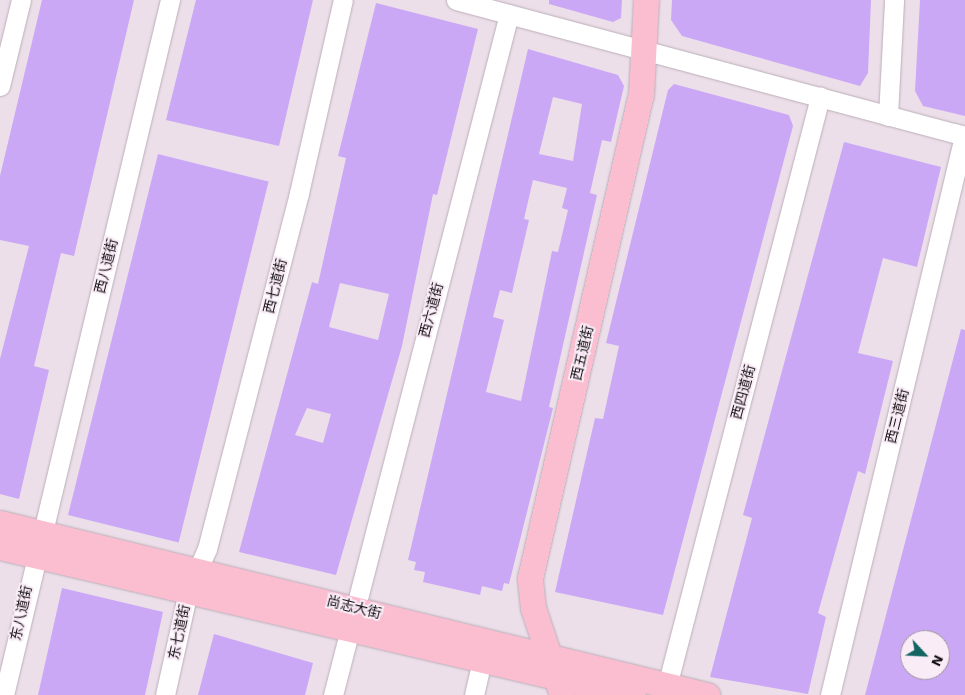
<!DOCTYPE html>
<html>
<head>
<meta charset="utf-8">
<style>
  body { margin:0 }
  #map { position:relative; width:965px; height:695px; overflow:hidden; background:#ecdfe9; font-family:"Work Sans","Noto Sans SC",sans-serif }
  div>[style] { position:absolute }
  .building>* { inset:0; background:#cba8f6; transform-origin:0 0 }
  .roads { filter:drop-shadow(0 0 1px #bbaeb9) drop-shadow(0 0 1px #bbaeb9) }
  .minor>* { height:19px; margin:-9.5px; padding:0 9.5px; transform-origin:9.5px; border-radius:9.5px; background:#fff }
  .major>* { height:25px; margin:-12.5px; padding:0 12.5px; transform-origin:12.5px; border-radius:12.5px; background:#fabed0 }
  span { translate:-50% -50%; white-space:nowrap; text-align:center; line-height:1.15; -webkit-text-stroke:4px #f9ecf7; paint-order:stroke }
  .street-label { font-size:14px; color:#151014 }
  .north { position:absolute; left:900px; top:630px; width:50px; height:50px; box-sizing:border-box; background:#f9ecf7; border:1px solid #9e949c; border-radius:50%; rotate:115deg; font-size:14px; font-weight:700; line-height:20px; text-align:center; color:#151014 }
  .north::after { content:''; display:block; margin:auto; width:18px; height:22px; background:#136361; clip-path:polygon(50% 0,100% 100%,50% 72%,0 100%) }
</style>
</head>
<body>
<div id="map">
  <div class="building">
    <i style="clip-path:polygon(42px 0,134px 0,74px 256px,61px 253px,34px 366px,49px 370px,19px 499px,0 494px,0 359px,29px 246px,0 240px,0 176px)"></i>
    <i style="clip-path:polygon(196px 0,313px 0,279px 146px,166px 120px)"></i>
    <i style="clip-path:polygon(549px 0,622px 0,621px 18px,613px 22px,549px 4px)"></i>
    <i style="clip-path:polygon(672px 0,871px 0,868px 73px,860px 86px,682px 36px,671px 20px)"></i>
    <i style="clip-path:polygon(920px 0,965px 0,965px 116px,923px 106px,915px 91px)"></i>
    <i style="clip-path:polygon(evenodd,376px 3px,478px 29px,437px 195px,433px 194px,402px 346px,336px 575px,239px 552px,312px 282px,318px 284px,346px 158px,338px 156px,376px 3px,340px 283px,389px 294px,378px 340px,329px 327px,340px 283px,376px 3px,307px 408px,331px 414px,323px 443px,295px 435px,307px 408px)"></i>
    <i style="clip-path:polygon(evenodd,528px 49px,618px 75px,624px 86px,611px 142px,602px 140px,590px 193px,597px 195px,549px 407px,553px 408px,509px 584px,504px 583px,502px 591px,482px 586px,480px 595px,423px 582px,425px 572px,414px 570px,416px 562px,408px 560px,528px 49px,553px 97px,582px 104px,573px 161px,539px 154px,553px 97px,528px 49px,533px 180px,567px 188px,562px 208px,568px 210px,558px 252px,552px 251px,521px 401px,486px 392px,504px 320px,493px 317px,500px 290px,512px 293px,529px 220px,524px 219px,533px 180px)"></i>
    <i style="clip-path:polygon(674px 84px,789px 115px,793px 126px,663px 615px,555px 592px,595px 418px,603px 419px,619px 346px,606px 343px,668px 90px)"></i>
    <i style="clip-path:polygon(844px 142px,941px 167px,917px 267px,883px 258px,858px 353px,893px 361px,865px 474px,858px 471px,818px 613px,826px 617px,808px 694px,710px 677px,752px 518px,743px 515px)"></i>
    <i style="left:158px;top:154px;width:114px;height:372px;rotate:14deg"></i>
    <i style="clip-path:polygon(evenodd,961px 329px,965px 330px,965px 695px,865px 695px,961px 329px,910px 640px,940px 640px,940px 670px,910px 670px,910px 640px)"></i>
    <i style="clip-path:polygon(62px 588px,163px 612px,145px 695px,38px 695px)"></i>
    <i style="clip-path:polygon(214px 634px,313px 663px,305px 695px,198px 695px)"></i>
  </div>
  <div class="roads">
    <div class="minor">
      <i style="left:456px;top:0;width:527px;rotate:14.96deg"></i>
      <i style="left:0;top:86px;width:89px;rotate:-76.3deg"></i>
      <i style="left:888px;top:116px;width:116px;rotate:-87deg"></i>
      <i style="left:667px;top:686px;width:609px;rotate:-75.44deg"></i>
      <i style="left:4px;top:695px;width:715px;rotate:-76.57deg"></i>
      <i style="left:165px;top:695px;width:107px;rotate:-77.5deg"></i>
      <i style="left:188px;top:591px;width:46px;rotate:-65.7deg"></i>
      <i style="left:207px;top:549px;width:368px;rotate:-75.5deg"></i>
      <i style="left:299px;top:193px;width:198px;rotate:-77.2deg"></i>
      <i style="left:333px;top:695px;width:703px;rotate:-75.51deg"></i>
      <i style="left:474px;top:695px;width:36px;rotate:-77deg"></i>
      <i style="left:830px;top:695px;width:575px;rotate:-76.52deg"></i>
    </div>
    <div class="major">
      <i style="left:0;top:523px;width:728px;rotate:13.67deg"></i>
      <i style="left:0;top:547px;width:650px;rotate:13.16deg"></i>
      <i style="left:562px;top:695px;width:92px;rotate:-108.4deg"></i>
      <i style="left:533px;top:608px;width:30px;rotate:-96deg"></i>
      <i style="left:530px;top:578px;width:496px;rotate:-77.1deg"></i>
      <i style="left:641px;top:95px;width:95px;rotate:-87deg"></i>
    </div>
  </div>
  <div class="street-label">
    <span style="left:106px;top:266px;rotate:-76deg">西八道街</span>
    <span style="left:275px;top:286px;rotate:-76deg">西七道街</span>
    <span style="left:431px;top:310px;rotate:-75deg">西六道街</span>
    <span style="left:582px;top:353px;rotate:-77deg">西五道街</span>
    <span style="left:743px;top:392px;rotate:-75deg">西四道街</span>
    <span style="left:897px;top:416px;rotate:-76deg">西三道街</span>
    <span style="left:354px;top:607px;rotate:14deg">尚志大街</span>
    <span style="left:21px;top:613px;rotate:-78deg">东八道街</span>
    <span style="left:179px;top:632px;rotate:-78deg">东七道街</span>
  </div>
  <div class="north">N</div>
</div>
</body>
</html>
